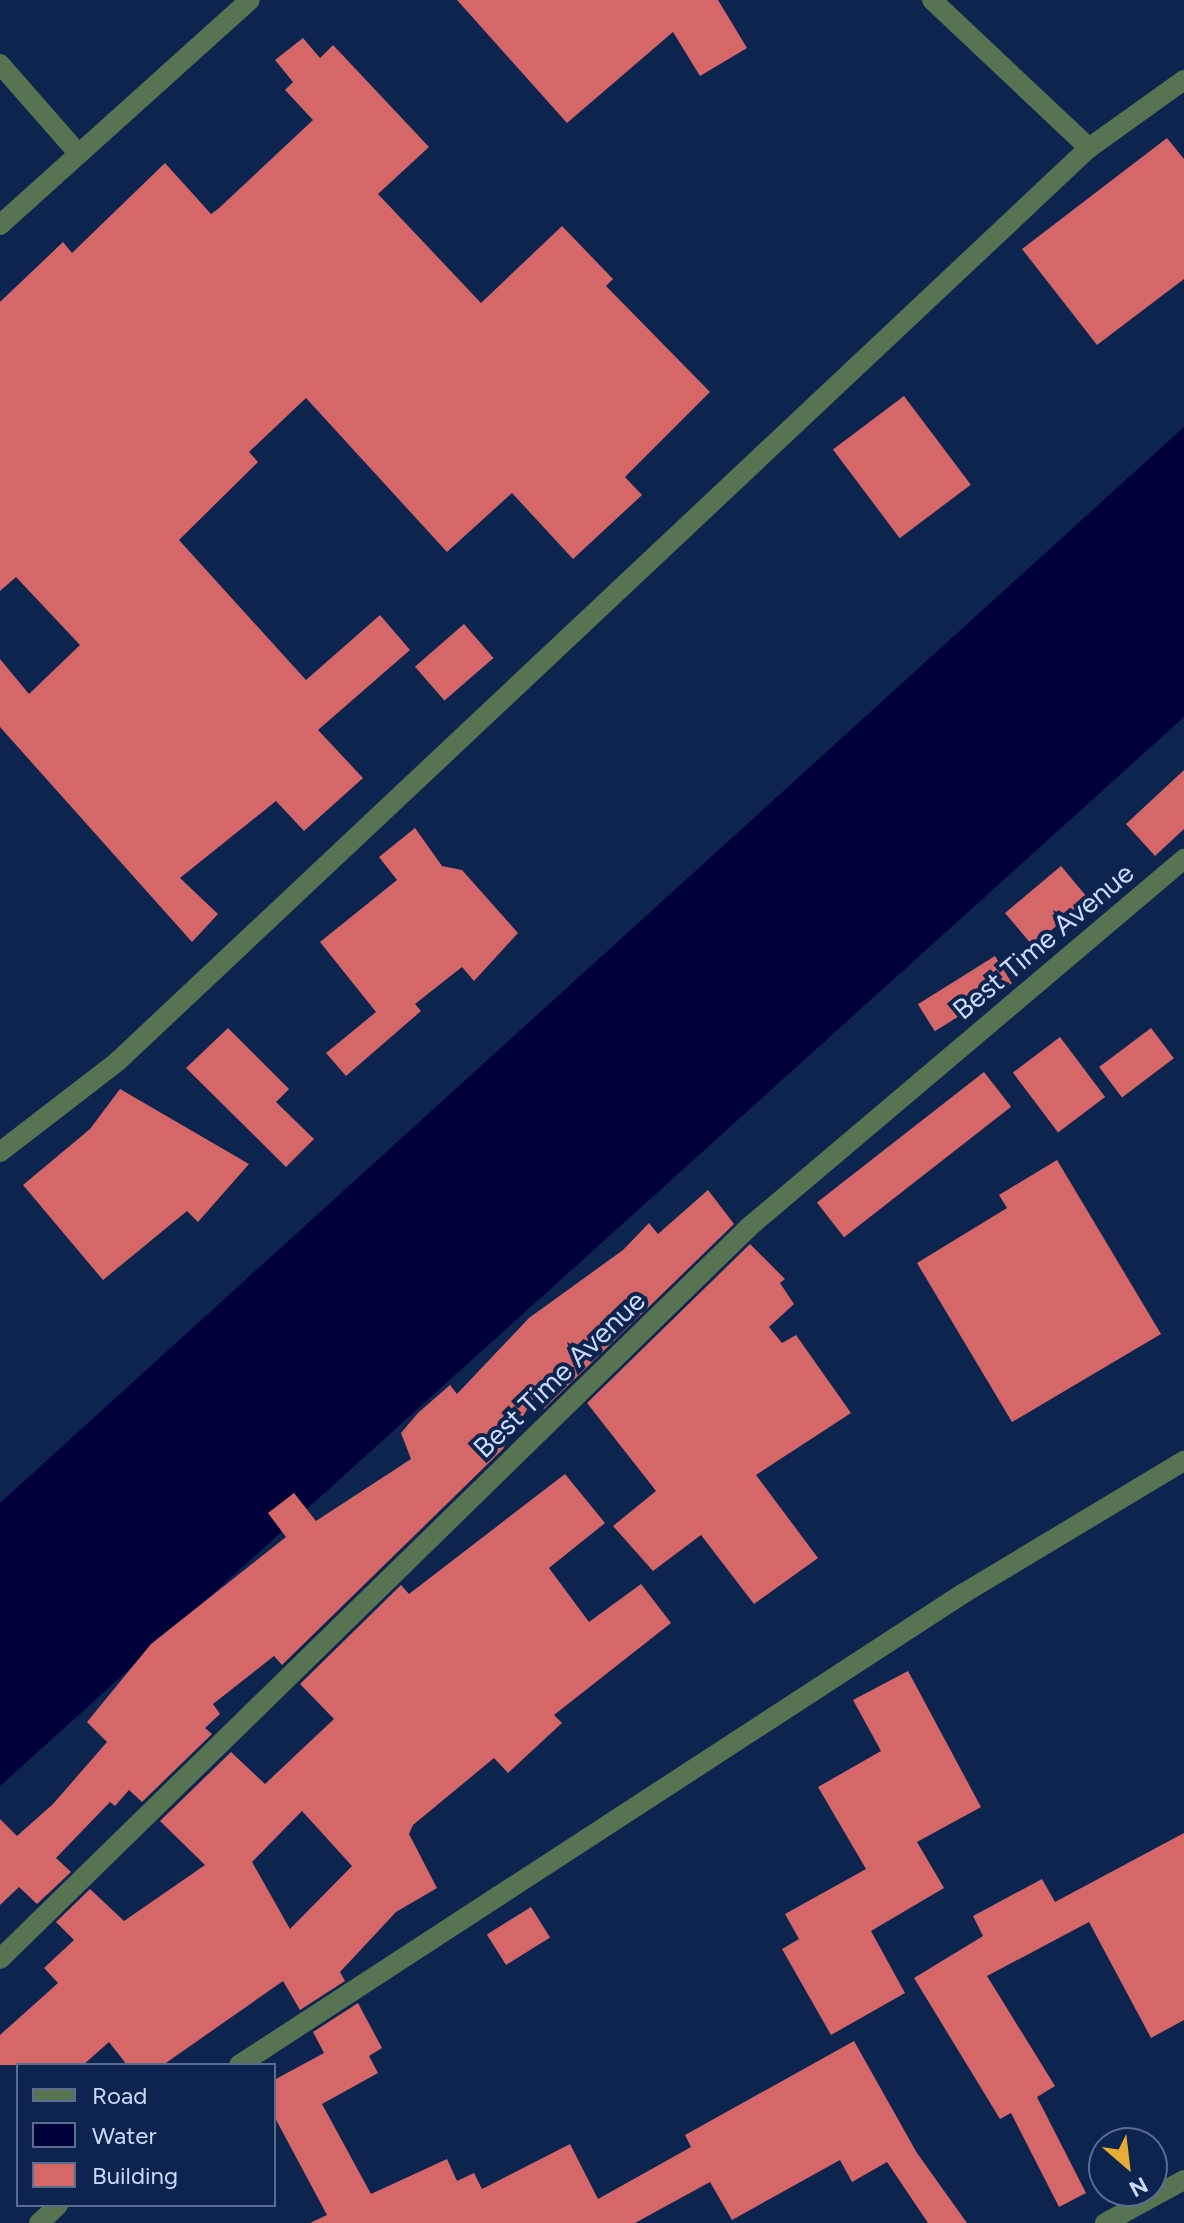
<!DOCTYPE html>
<html>
<head>
<meta charset="utf-8">
<style>
  body { margin:0 }
  #map { position:relative; width:1184px; height:2223px; overflow:hidden; background:#0d244e; font-family:Figtree,sans-serif }
  div>[style] { position:absolute }
  .water>* { inset:0; background:#00003b }
  .building>* { inset:0; background:#d66769; transform-origin:0 0 }
  .minor>* { height:20px; margin:-10px; padding:0 10px; transform-origin:10px; border-radius:10px; background:#567451 }
  span { translate:-50% -50%; white-space:nowrap; text-align:center; line-height:1.15; -webkit-text-stroke:8px #0d244e; paint-order:stroke }
  .street-label { font-size:28px; color:#cadaf5 }
  .legend { position:absolute; left:16px; top:2063px; width:260px; height:144px; box-sizing:border-box; background:#0d244e; border:2px solid #596d91; margin:0; padding:10px 14px; list-style:none; font-size:24px; color:#cadaf5 }
  .legend li { display:flex; align-items:center; gap:16px; height:40px }
  .legend b { width:40px; border:2px solid #596d91 }
  .north { position:absolute; left:1088px; top:2127px; width:80px; height:80px; box-sizing:border-box; background:#0d244e; border:2px solid #596d91; border-radius:50%; rotate:152deg; font-size:22px; font-weight:700; line-height:32px; text-align:center; color:#cadaf5 }
  .north::after { content:''; display:block; margin:auto; width:28px; height:36px; background:#e6ac36; clip-path:polygon(50% 0,100% 100%,50% 72%,0 100%) }
</style>
</head>
<body>
<div id="map">
  <div class="water">
    <i style="clip-path:polygon(1184px 427px,1184px 717px,0 1786px,0 1503px)"></i>
  </div>
  <div class="building">
    <i style="clip-path:polygon(457px 0,718px 0,747px 48px,700px 76px,673px 32px,567px 123px)"></i>
    <i style="clip-path:polygon(303px 38px,320px 58px,333px 45px,429px 147px,378px 194px,481px 303px,562px 226px,613px 279px,606px 286px,710px 392px,625px 477px,642px 495px,573px 559px,512px 493px,447px 552px,306px 398px,249px 452px,258px 462px,179px 540px,306px 680px,380px 615px,410px 650px,318px 730px,363px 778px,304px 831px,276px 801px,180px 878px,218px 914px,192px 942px,0 727px,0 659px,29px 694px,80px 645px,16px 577px,0 591px,0 302px,63px 242px,72px 253px,165px 163px,211px 214px,218px 209px,313px 120px,285px 90px,293px 82px,275px 60px)"></i>
    <i style="clip-path:polygon(1167px 138px,1184px 159px,1184px 279px,1097px 345px,1022px 249px)"></i>
    <i style="left:904px;top:396px;width:111px;height:89px;rotate:53deg"></i>
    <i style="left:464px;top:624px;width:45px;height:65px;rotate:49deg"></i>
    <i style="clip-path:polygon(1184px 770px,1184px 829px,1155px 856px,1126px 824px)"></i>
    <i style="clip-path:polygon(415px 828px,442px 866px,462px 870px,518px 933px,474px 981px,462px 967px,415px 1004px,421px 1011px,346px 1076px,326px 1053px,376px 1012px,320px 942px,397px 880px,379px 857px)"></i>
    <i style="left:1061px;top:866px;width:43px;height:73px;rotate:50deg"></i>
    <i style="left:995px;top:956px;width:32px;height:91px;rotate:58deg"></i>
    <i style="clip-path:polygon(228px 1028px,289px 1089px,276px 1102px,314px 1139px,286px 1167px,186px 1068px)"></i>
    <i style="left:1151px;top:1028px;width:38px;height:65px;rotate:53deg"></i>
    <i style="left:1060px;top:1037px;width:75px;height:59px;rotate:53deg"></i>
    <i style="left:984px;top:1072px;width:44px;height:212px;rotate:52deg"></i>
    <i style="clip-path:polygon(120px 1089px,249px 1164px,198px 1222px,187px 1211px,103px 1280px,23px 1185px,90px 1129px)"></i>
    <i style="clip-path:polygon(1057px 1160px,1161px 1334px,1012px 1422px,917px 1263px,1007px 1208px,999px 1195px)"></i>
    <i style="clip-path:polygon(708px 1190px,734px 1224px,544px 1409px,534px 1398px,503px 1449px,282px 1665px,274px 1656px,213px 1704px,220px 1714px,205px 1728px,212px 1734px,142px 1802px,129px 1790px,115px 1806px,110px 1802px,56px 1858px,71px 1872px,37px 1904px,19px 1887px,0 1905px,0 1819px,17px 1836px,53px 1804px,107px 1742px,87px 1722px,151px 1644px,286px 1537px,268px 1513px,294px 1493px,316px 1521px,411px 1459px,401px 1433px,418px 1413px,450px 1385px,457px 1394px,529px 1318px,623px 1250px,649px 1223px,658px 1234px)"></i>
    <i style="clip-path:polygon(750px 1244px,785px 1279px,780px 1283px,794px 1304px,769px 1327px,782px 1343px,796px 1335px,851px 1413px,756px 1475px,818px 1558px,754px 1604px,701px 1535px,653px 1571px,613px 1526px,656px 1491px,587px 1403px)"></i>
    <i style="clip-path:polygon(evenodd,565px 1474px,605px 1523px,549px 1568px,589px 1622px,641px 1584px,671px 1623px,554px 1715px,562px 1723px,508px 1773px,494px 1758px,413px 1825px,409px 1834px,437px 1888px,396px 1912px,340px 1972px,345px 1981px,300px 2010px,283px 1981px,163px 2065px,127px 2065px,109px 2042px,83px 2065px,0 2065px,0 2035px,58px 1983px,44px 1968px,74px 1940px,56px 1922px,90px 1889px,124px 1921px,205px 1865px,160px 1821px,231px 1752px,265px 1784px,334px 1719px,300px 1684px,401px 1585px,409px 1594px,565px 1474px,302px 1811px,352px 1866px,290px 1929px,252px 1862px,302px 1811px)"></i>
    <i style="clip-path:polygon(908px 1671px,981px 1807px,917px 1842px,944px 1888px,871px 1931px,905px 1993px,831px 2035px,782px 1949px,799px 1939px,785px 1914px,866px 1869px,818px 1787px,881px 1751px,853px 1700px)"></i>
    <i style="clip-path:polygon(1184px 1833px,1184px 2020px,1151px 2038px,1089px 1922px,987px 1976px,1055px 2086px,1037px 2097px,1086px 2193px,1059px 2207px,1011px 2113px,1000px 2119px,914px 1978px,983px 1936px,973px 1916px,1042px 1879px,1055px 1902px)"></i>
    <i style="left:531px;top:1907px;width:36px;height:52px;rotate:58deg"></i>
    <i style="clip-path:polygon(358px 2003px,382px 2048px,369px 2056px,378px 2073px,322px 2104px,371px 2194px,447px 2159px,457px 2181px,474px 2173px,482px 2189px,570px 2144px,598px 2199px,691px 2147px,685px 2135px,854px 2041px,917px 2153px,967px 2223px,928px 2223px,887px 2162px,852px 2182px,840px 2160px,732px 2220px,710px 2182px,635px 2223px,310px 2223px,327px 2215px,274px 2116px,274px 2080px,324px 2053px,313px 2032px)"></i>
  </div>
  <div class="minor">
    <i style="left:932px;top:0;width:216px;rotate:43.3deg"></i>
    <i style="left:0;top:64px;width:118px;rotate:48.8deg"></i>
    <i style="left:0;top:225px;width:336px;rotate:-42deg"></i>
    <i style="left:0;top:1152px;width:149px;rotate:-37.6deg"></i>
    <i style="left:118px;top:1061px;width:1333px;rotate:-43.24deg"></i>
    <i style="left:1089px;top:148px;width:117px;rotate:-35.6deg"></i>
    <i style="left:0;top:1959px;width:1047px;rotate:-44.34deg"></i>
    <i style="left:749px;top:1227px;width:570px;rotate:-40.23deg"></i>
    <i style="left:239px;top:2065px;width:865px;rotate:-33.07deg"></i>
    <i style="left:964px;top:1593px;width:257px;rotate:-31deg"></i>
    <i style="left:39px;top:2223px;width:26px;rotate:-43deg"></i>
    <i style="left:1105px;top:2223px;width:90px;rotate:-28.6deg"></i>
  </div>
  <div class="street-label">
    <span style="left:1043px;top:941px;rotate:-40deg">Best Time Avenue</span>
    <span style="left:559px;top:1374px;rotate:-44deg">Best Time Avenue</span>
  </div>
  <ul class="legend">
  <li><b style="height:10px;background:#567451"></b>Road</li>
  <li><b style="height:22px;background:#00003b"></b>Water</li>
  <li><b style="height:22px;background:#d66769"></b>Building</li>
  </ul>
  <div class="north">N</div>
</div>
</body>
</html>
